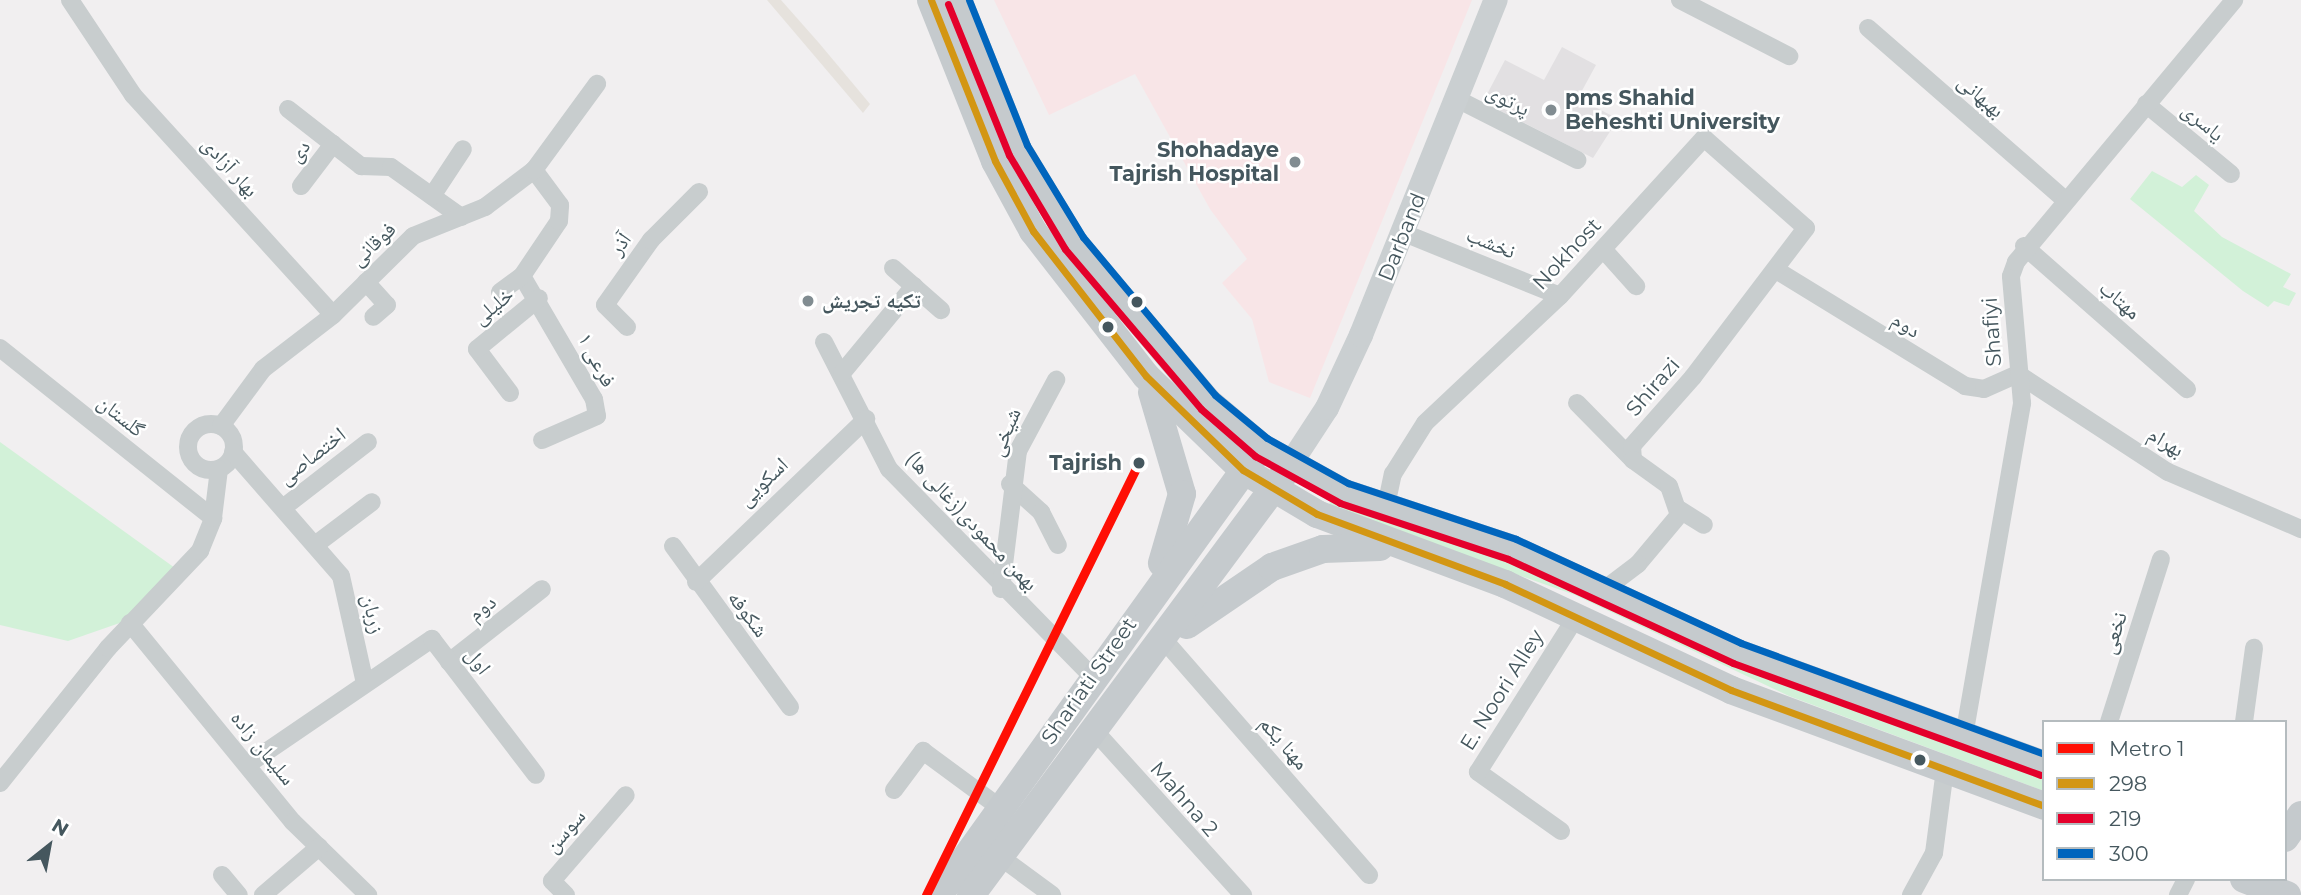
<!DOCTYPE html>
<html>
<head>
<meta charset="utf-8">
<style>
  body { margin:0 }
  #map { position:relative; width:2301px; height:895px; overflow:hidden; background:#f1eff0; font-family:Montserrat,"Noto Naskh Arabic",sans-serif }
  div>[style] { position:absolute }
  .commercial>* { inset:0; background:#e6e2dd }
  .education>* { inset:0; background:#e2e0e2 }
  .medical>* { inset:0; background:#f8e5e7 }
  .green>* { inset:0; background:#d2f1d8 }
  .street>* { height:18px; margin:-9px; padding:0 9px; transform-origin:9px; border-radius:9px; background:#c8cdce }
  .street>.ring { margin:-9px; padding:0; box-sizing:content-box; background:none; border:18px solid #c8cdce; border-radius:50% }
  .secondary>* { height:24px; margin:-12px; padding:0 12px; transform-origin:12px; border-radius:12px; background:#cacfd1 }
  .primary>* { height:28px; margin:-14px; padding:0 14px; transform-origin:14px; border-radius:14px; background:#c5cacd }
  .bus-1>* { height:7px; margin:-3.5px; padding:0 3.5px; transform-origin:3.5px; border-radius:3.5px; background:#d39613 }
  .bus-2>* { height:7px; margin:-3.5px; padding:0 3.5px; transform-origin:3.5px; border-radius:3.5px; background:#e4002b }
  .bus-3>* { height:7px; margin:-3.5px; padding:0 3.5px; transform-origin:3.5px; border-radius:3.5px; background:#0065bd }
  .metro-1>* { height:9px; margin:-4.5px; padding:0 4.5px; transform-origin:4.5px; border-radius:4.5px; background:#ff0f04 }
  .dots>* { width:19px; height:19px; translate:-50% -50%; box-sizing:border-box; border:4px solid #fff; border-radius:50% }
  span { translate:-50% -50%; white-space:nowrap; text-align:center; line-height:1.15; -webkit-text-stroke:5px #fff; paint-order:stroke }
  .street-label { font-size:21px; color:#45575e }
  .poi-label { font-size:21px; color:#45575e; font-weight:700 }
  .left { translate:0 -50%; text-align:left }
  .right { translate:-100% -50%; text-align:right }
  .stop-label { font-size:21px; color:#45575e; font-weight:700 }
  .legend { position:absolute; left:2042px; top:720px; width:245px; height:161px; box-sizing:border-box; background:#fff; border:2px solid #b5bcbf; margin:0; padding:9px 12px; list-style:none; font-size:21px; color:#45575e }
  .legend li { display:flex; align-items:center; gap:14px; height:35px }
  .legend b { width:35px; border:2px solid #b5bcbf }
  .north { position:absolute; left:14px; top:811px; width:70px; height:70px; -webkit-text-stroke:5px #fff; paint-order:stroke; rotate:31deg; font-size:19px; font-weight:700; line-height:28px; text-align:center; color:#45575e }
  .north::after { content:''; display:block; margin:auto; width:24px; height:32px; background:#45575e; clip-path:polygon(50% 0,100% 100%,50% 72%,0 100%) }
</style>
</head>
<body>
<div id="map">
  <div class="commercial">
    <i style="clip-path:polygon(767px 0,781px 0,819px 43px,870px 104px,863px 113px)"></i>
  </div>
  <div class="education">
    <i style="clip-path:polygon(1562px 47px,1596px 65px,1578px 98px,1618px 119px,1593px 158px,1483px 102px,1505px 60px,1544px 80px)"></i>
  </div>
  <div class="medical">
    <i style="clip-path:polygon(994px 0,1472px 0,1310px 398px,1269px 382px,1252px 319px,1222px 283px,1247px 259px,1210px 209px,1135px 74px,1049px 115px)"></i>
  </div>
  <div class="green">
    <i style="clip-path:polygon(2152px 171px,2182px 187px,2196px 175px,2209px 185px,2194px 211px,2222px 237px,2291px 274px,2283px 287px,2296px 293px,2289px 306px,2274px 301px,2268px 307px,2243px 291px,2130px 199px)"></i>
    <i style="clip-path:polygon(0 442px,175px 568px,134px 618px,68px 641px,0 625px)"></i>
    <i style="clip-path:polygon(1330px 500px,1485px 550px,1819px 696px,2044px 780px,2044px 791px,1789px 696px,1575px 595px,1329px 508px)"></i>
  </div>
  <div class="street">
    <i style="left:70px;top:0;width:114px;rotate:56.4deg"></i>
    <i style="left:133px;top:95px;width:297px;rotate:47.7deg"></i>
    <i style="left:1680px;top:0;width:123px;rotate:27.2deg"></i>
    <i style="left:1868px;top:28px;width:260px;rotate:41.1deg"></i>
    <i style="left:1457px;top:99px;width:135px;rotate:26.9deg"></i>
    <i style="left:2146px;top:104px;width:110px;rotate:39.5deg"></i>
    <i style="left:288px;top:109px;width:93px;rotate:38deg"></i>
    <i style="left:361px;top:166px;width:30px;rotate:2deg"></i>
    <i style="left:391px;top:167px;width:86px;rotate:35.5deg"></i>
    <i style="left:301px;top:186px;width:53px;rotate:-52.7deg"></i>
    <i style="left:432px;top:196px;width:56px;rotate:-56.6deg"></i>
    <i style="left:1404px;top:233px;width:168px;rotate:22deg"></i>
    <i style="left:2024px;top:246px;width:217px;rotate:41.3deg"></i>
    <i style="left:1603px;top:249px;width:50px;rotate:48.3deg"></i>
    <i style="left:893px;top:268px;width:64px;rotate:41.2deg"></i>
    <i style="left:1776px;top:270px;width:222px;rotate:31.5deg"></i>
    <i style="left:1965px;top:386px;width:19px;rotate:9deg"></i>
    <i style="left:1984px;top:389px;width:37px;rotate:-24deg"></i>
    <i style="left:2018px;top:374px;width:179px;rotate:33.2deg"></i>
    <i style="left:2168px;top:472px;width:145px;rotate:23.2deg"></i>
    <i style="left:522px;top:276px;width:143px;rotate:59.7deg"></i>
    <i style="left:594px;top:399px;width:17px;rotate:80deg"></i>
    <i style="left:597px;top:416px;width:60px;rotate:156.4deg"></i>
    <i style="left:366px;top:282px;width:31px;rotate:48deg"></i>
    <i style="left:387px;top:305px;width:18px;rotate:139deg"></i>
    <i style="left:500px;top:292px;width:27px;rotate:-36deg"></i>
    <i style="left:522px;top:276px;width:66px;rotate:-56.1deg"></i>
    <i style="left:559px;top:221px;width:16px;rotate:-86deg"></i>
    <i style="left:560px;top:205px;width:44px;rotate:-126.6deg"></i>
    <i style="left:627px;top:327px;width:31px;rotate:-135deg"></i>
    <i style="left:605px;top:305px;width:80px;rotate:-54.7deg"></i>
    <i style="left:651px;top:240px;width:68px;rotate:-45deg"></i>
    <i style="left:824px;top:342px;width:143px;rotate:62.9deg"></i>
    <i style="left:889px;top:469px;width:290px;rotate:45.6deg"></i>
    <i style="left:0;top:348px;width:273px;rotate:38.6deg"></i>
    <i style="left:842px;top:373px;width:113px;rotate:-50.4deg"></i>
    <i style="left:510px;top:393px;width:55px;rotate:-126.9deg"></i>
    <i style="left:477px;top:349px;width:80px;rotate:-39.4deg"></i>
    <i style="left:1577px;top:403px;width:80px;rotate:45.5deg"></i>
    <i class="ring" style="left:188px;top:424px;width:28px;height:28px"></i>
    <i style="left:221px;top:426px;width:71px;rotate:-53.6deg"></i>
    <i style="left:263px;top:369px;width:88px;rotate:-37.6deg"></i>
    <i style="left:333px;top:315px;width:112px;rotate:-44.6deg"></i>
    <i style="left:413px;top:236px;width:78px;rotate:-21.9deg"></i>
    <i style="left:485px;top:207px;width:61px;rotate:-37.1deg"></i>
    <i style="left:534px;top:170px;width:107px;rotate:-53.8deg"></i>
    <i style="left:233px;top:452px;width:164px;rotate:48.9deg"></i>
    <i style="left:341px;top:576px;width:110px;rotate:77.4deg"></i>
    <i style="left:1010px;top:484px;width:42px;rotate:42.1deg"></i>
    <i style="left:1041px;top:512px;width:37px;rotate:63deg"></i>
    <i style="left:1386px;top:506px;width:33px;rotate:-78deg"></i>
    <i style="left:1393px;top:474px;width:60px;rotate:-57.9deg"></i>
    <i style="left:1425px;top:423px;width:185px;rotate:-43.3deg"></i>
    <i style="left:1560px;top:296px;width:214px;rotate:-47.7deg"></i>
    <i style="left:1704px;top:138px;width:136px;rotate:41.4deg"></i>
    <i style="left:1806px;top:228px;width:187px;rotate:127.2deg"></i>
    <i style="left:1693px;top:377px;width:92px;rotate:131.5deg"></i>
    <i style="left:1632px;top:446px;width:14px;rotate:86deg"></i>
    <i style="left:1633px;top:460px;width:44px;rotate:35.8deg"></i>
    <i style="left:1669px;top:486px;width:31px;rotate:71deg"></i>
    <i style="left:1679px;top:515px;width:64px;rotate:129.9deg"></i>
    <i style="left:1638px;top:564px;width:41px;rotate:142.9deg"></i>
    <i style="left:284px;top:507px;width:106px;rotate:-37.7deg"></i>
    <i style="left:1680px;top:510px;width:28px;rotate:32deg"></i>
    <i style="left:315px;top:545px;width:71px;rotate:-37deg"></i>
    <i style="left:673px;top:546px;width:199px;rotate:54deg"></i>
    <i style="left:696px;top:582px;width:236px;rotate:-43.8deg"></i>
    <i style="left:1001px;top:589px;width:139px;rotate:-83deg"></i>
    <i style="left:1018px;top:451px;width:81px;rotate:-61.8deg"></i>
    <i style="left:130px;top:623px;width:257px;rotate:50.7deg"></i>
    <i style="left:293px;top:822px;width:105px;rotate:44.2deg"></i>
    <i style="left:1164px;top:640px;width:312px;rotate:48.9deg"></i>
    <i style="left:449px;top:662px;width:118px;rotate:-38.1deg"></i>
    <i style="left:2109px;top:722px;width:171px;rotate:-72.3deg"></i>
    <i style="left:2244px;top:722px;width:75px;rotate:-82.3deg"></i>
    <i style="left:1093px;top:729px;width:224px;rotate:47.9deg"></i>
    <i style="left:1964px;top:736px;width:338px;rotate:-80.1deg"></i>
    <i style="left:2022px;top:403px;width:127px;rotate:-95deg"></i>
    <i style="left:2011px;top:276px;width:15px;rotate:-70deg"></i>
    <i style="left:2016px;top:262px;width:341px;rotate:-50.2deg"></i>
    <i style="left:247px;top:765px;width:224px;rotate:-34.3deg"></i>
    <i style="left:432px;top:639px;width:171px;rotate:52.6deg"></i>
    <i style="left:0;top:783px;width:173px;rotate:-51.3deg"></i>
    <i style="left:108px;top:648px;width:134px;rotate:-46.5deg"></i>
    <i style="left:200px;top:551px;width:35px;rotate:-68deg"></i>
    <i style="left:213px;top:518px;width:49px;rotate:-83deg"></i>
    <i style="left:894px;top:790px;width:49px;rotate:-53.4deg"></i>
    <i style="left:923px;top:751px;width:94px;rotate:36.4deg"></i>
    <i style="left:1561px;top:831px;width:102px;rotate:-144.6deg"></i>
    <i style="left:1478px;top:772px;width:183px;rotate:-57.7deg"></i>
    <i style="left:999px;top:856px;width:66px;rotate:36.3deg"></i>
    <i style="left:222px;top:875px;width:26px;rotate:50deg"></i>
    <i style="left:263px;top:895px;width:74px;rotate:-40.6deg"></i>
    <i style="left:566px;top:895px;width:20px;rotate:-135deg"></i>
    <i style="left:552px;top:881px;width:113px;rotate:-49.3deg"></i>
    <i style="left:1911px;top:895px;width:48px;rotate:-61.3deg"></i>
    <i style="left:1934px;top:853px;width:84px;rotate:-82.5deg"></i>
    <i style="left:2178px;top:895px;width:18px;rotate:-63deg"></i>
  </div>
  <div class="secondary">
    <i style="left:1289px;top:466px;width:69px;rotate:-56.8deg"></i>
    <i style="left:1327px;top:408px;width:81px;rotate:-65deg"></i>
    <i style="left:1361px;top:335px;width:361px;rotate:-68.1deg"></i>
  </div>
  <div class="primary">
    <i style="left:931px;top:0;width:173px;rotate:68.3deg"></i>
    <i style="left:995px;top:161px;width:80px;rotate:61.5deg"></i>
    <i style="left:1033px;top:231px;width:184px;rotate:52.1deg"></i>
    <i style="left:1146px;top:376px;width:135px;rotate:44.1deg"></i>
    <i style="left:1243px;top:470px;width:86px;rotate:30.7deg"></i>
    <i style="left:1317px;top:514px;width:201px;rotate:20.4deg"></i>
    <i style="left:1505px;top:584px;width:250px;rotate:25.1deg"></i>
    <i style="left:1731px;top:690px;width:334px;rotate:20.3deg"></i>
    <i style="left:958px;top:0;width:162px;rotate:68.2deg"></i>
    <i style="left:1018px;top:150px;width:109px;rotate:58.9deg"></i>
    <i style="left:1074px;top:243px;width:208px;rotate:49.9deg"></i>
    <i style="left:1208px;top:402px;width:70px;rotate:40.3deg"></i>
    <i style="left:1261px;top:447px;width:95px;rotate:29deg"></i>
    <i style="left:1344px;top:493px;width:177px;rotate:18.4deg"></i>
    <i style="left:1512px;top:549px;width:248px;rotate:24.8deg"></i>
    <i style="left:1737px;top:653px;width:327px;rotate:20deg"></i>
    <i style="left:1152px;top:392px;width:106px;rotate:73.6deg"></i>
    <i style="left:1182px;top:494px;width:72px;rotate:106.2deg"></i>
    <i style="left:1187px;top:625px;width:103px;rotate:-34.3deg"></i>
    <i style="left:1272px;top:567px;width:54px;rotate:-19.4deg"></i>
    <i style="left:1323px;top:549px;width:57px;rotate:-2deg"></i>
    <i style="left:2285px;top:838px;width:28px;rotate:-55deg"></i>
    <i style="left:2244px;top:879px;width:46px;rotate:20.4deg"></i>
    <i style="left:939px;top:895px;width:542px;rotate:-54.31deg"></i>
    <i style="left:971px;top:895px;width:525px;rotate:-53.37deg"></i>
  </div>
  <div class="bus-1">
    <i style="left:931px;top:0;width:173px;rotate:68.3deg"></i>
    <i style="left:995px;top:161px;width:80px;rotate:61.5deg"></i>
    <i style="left:1033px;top:231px;width:184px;rotate:52.1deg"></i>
    <i style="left:1146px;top:376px;width:135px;rotate:44.1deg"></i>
    <i style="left:1243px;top:470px;width:86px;rotate:30.7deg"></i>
    <i style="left:1317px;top:514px;width:201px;rotate:20.4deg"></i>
    <i style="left:1505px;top:584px;width:250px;rotate:25.1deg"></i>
    <i style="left:1731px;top:690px;width:334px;rotate:20.3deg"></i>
  </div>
  <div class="bus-2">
    <i style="left:948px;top:4px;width:163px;rotate:68deg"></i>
    <i style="left:1009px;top:155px;width:109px;rotate:59.2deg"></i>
    <i style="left:1065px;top:249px;width:210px;rotate:49.6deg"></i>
    <i style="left:1201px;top:409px;width:72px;rotate:41deg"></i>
    <i style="left:1255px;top:456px;width:97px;rotate:28.9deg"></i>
    <i style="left:1340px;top:503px;width:177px;rotate:18.4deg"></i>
    <i style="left:1508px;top:559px;width:248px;rotate:24.8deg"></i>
    <i style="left:1733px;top:663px;width:327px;rotate:20deg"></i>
  </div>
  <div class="bus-3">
    <i style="left:969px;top:0;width:156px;rotate:68.2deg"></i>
    <i style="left:1027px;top:145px;width:108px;rotate:58.7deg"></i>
    <i style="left:1083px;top:237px;width:206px;rotate:50.1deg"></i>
    <i style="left:1215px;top:395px;width:67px;rotate:39.6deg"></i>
    <i style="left:1267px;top:438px;width:93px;rotate:29.1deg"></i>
    <i style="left:1348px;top:483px;width:177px;rotate:18.4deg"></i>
    <i style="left:1516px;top:539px;width:248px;rotate:24.8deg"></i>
    <i style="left:1741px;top:643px;width:323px;rotate:20.1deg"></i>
  </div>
  <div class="metro-1">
    <i style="left:926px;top:895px;width:482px;rotate:-63.8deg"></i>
  </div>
  <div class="dots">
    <i style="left:1551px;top:110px;background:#818c91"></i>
    <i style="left:1295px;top:162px;background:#818c91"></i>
    <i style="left:808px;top:301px;background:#818c91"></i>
    <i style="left:1137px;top:302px;background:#45575e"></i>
    <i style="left:1108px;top:327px;background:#45575e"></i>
    <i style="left:1139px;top:463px;background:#45575e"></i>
    <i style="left:1920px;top:760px;background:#45575e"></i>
  </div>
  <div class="street-label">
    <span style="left:1981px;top:96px;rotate:41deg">بهبهانی</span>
    <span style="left:1508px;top:100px;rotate:27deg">پرتوی</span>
    <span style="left:2203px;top:122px;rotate:40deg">یاسری</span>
    <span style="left:299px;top:151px;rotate:-52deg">دی</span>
    <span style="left:230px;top:167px;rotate:48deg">بهار آزادی</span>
    <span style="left:1402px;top:237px;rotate:-68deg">Darband</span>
    <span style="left:1491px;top:243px;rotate:22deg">نخشب</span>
    <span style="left:373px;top:244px;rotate:-43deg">فوقانی</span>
    <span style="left:620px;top:244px;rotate:-54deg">آذر</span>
    <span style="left:1567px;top:254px;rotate:-47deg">Nokhost</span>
    <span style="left:2120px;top:300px;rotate:41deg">مهتاب</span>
    <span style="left:493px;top:306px;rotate:-39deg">خلیلی</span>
    <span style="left:1906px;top:325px;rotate:32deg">دوم</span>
    <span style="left:1992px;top:332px;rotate:-94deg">Shafiyi</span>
    <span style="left:597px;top:360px;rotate:63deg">فرعی ۱</span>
    <span style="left:1653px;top:387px;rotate:-49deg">Shirazi</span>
    <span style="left:121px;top:416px;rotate:39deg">گلستان</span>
    <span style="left:1005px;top:432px;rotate:-67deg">شیخی</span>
    <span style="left:2166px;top:442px;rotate:31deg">بهرام</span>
    <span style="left:312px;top:456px;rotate:-38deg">اختصاصی</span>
    <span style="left:763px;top:482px;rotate:-44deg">اسکویی</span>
    <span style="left:972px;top:521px;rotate:47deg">بهمن محمودی(زغالی ها)</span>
    <span style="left:482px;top:608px;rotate:-38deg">دوم</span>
    <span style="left:373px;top:614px;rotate:78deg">زربان</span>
    <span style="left:748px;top:614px;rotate:53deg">شکوفه</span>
    <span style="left:2114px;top:633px;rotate:-72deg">نخعی</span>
    <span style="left:478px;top:661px;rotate:53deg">اول</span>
    <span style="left:1089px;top:681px;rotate:-55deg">Shariati Street</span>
    <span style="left:1502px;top:690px;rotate:-58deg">E. Noori Alley</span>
    <span style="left:1284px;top:743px;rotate:49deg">مهنا یکم</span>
    <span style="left:263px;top:748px;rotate:51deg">سلیمان زاده</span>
    <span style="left:1184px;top:799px;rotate:49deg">Mahna 2</span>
    <span style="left:565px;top:831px;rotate:-49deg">سوسن</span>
  </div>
  <div class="poi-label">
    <span class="left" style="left:1565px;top:110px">pms Shahid<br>Beheshti University</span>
    <span class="right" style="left:1279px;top:162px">Shohadaye<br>Tajrish Hospital</span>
    <span class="left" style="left:822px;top:301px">تکیه تجریش</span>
  </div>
  <div class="stop-label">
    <span class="right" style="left:1122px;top:463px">Tajrish</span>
  </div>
  <ul class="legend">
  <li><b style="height:9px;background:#ff0f04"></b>Metro 1</li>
  <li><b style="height:9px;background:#d39613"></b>298</li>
  <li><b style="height:9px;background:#e4002b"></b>219</li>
  <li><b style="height:9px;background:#0065bd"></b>300</li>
  </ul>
  <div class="north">N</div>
</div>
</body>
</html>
